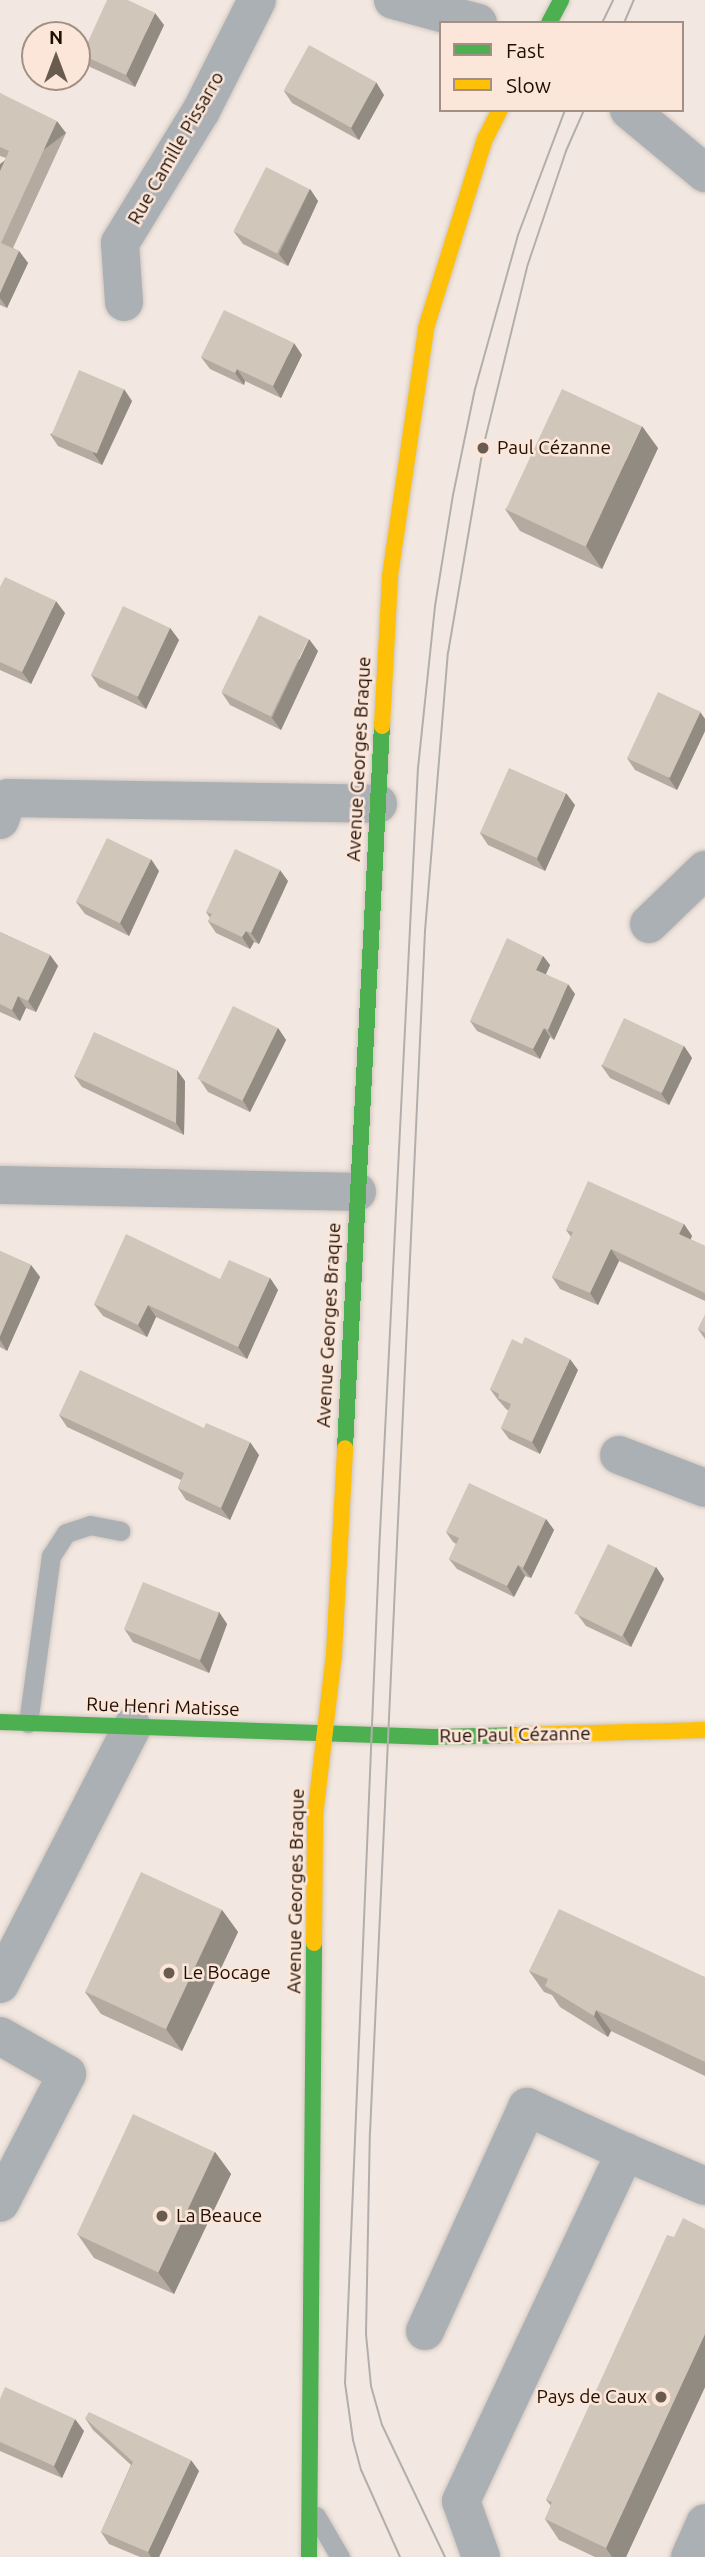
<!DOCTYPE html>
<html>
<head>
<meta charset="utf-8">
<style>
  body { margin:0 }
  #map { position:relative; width:705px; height:2557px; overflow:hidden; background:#f3e8e1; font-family:Ubuntu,sans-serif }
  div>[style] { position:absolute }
  .roads { filter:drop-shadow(0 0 2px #d0c6bf) drop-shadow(0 0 2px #d0c6bf) }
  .lane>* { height:19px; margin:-9.5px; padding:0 9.5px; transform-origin:9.5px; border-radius:9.5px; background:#abb0b4 }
  .street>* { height:38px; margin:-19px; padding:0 19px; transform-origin:19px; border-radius:19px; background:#abb0b4 }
  .fast>* { height:16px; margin:-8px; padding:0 8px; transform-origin:8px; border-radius:8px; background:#4caf50 }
  .slow>* { height:16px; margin:-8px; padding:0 8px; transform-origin:8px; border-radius:8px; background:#ffc107 }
  .tram>* { height:2px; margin:-1px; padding:0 1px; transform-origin:1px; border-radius:1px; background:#b2aeab }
  .wall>* { inset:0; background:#b4aaa0 }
  .shaded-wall>* { inset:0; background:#928b82; transform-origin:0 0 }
  .building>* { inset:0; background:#d1c6ba; transform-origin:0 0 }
  .dots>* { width:19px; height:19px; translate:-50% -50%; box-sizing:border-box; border:4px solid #fbe6d9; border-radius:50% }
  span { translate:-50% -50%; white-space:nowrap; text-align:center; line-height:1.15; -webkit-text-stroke:5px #fbe6d9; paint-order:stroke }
  .street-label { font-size:19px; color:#200f04 }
  .poi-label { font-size:19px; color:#200f04 }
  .left { translate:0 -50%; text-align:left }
  .right { translate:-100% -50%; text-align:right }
  .legend { position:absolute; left:439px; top:21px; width:245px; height:91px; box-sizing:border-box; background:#fbe6d9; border:2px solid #a39084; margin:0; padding:9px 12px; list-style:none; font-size:21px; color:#200f04 }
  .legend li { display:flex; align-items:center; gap:14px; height:35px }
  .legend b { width:35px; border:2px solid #a39084 }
  .north { position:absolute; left:21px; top:21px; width:70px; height:70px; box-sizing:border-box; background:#fbe6d9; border:2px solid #a39084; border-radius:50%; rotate:0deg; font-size:19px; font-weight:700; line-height:28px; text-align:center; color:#200f04 }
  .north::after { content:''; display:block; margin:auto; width:24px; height:32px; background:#6a5b51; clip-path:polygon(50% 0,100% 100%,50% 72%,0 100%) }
</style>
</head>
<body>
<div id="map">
  <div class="roads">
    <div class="lane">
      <i style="left:28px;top:1723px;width:169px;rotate:-82.2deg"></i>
      <i style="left:51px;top:1556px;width:27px;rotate:-57deg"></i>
      <i style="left:66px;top:1533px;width:25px;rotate:-18deg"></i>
      <i style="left:90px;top:1525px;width:31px;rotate:11deg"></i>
      <i style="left:316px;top:2516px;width:48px;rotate:59.7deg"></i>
    </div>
    <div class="street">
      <i style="left:393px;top:0;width:88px;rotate:15.1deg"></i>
      <i style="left:629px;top:110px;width:99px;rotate:39.7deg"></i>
      <i style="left:124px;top:302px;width:59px;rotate:-93.9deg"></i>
      <i style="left:120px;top:243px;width:155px;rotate:-58.5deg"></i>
      <i style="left:201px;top:111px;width:124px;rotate:-63.2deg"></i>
      <i style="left:0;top:820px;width:23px;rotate:-70deg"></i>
      <i style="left:8px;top:798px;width:370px;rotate:0.9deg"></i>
      <i style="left:649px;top:924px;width:78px;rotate:-44deg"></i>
      <i style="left:0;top:1185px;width:357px;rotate:1.1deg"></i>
      <i style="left:619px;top:1455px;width:92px;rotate:21deg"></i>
      <i style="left:0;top:1984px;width:289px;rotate:-62.8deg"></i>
      <i style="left:0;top:2036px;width:77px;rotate:29.6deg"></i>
      <i style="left:67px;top:2074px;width:145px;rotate:117.4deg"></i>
      <i style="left:425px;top:2331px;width:246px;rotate:-65.5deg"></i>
      <i style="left:527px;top:2107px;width:108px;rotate:24.7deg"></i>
      <i style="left:481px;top:2557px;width:59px;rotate:-109.7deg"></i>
      <i style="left:461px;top:2501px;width:386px;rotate:-64.8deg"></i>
      <i style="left:625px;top:2152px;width:87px;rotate:23deg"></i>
      <i style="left:690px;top:2557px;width:37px;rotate:-66deg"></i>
    </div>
    <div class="fast">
      <i style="left:549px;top:23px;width:26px;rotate:-62deg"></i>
      <i style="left:345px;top:1448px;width:723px;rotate:-87.07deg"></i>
      <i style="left:0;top:1722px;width:433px;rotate:2deg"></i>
      <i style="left:433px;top:1737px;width:85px;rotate:-1.3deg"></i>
      <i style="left:309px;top:2557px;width:614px;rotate:-89.53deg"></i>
    </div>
    <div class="slow">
      <i style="left:382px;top:726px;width:150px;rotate:-86.9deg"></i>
      <i style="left:390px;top:576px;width:251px;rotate:-81.7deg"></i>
      <i style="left:426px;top:328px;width:198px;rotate:-72.7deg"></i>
      <i style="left:485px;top:139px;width:33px;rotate:-63deg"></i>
      <i style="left:518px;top:1735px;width:187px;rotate:-1.5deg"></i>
      <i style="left:314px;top:1943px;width:127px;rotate:-89.5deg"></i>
      <i style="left:315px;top:1816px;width:163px;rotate:-83.3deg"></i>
      <i style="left:334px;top:1654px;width:206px;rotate:-86.9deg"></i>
    </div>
  </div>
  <div class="tram">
    <i style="left:602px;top:23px;width:25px;rotate:-64deg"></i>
    <i style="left:624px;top:23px;width:25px;rotate:-67deg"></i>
    <i style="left:400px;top:2557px;width:95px;rotate:-114.1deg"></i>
    <i style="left:361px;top:2470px;width:31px;rotate:-105deg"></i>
    <i style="left:353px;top:2440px;width:58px;rotate:-98deg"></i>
    <i style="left:345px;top:2383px;width:831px;rotate:-87.65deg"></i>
    <i style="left:379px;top:1553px;width:786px;rotate:-87.16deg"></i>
    <i style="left:418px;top:768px;width:163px;rotate:-84deg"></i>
    <i style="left:435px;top:606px;width:112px;rotate:-80.8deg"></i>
    <i style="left:453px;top:495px;width:108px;rotate:-78.3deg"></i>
    <i style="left:475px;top:389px;width:160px;rotate:-74.4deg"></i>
    <i style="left:518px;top:235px;width:134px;rotate:-69.4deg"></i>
    <i style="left:445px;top:2557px;width:146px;rotate:-115.5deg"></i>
    <i style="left:382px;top:2425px;width:41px;rotate:-105.8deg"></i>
    <i style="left:371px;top:2386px;width:52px;rotate:-95.5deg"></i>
    <i style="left:366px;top:2334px;width:201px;rotate:-88.9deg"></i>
    <i style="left:370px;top:2133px;width:1203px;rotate:-87.38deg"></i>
    <i style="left:425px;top:931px;width:279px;rotate:-85.3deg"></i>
    <i style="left:448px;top:653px;width:208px;rotate:-80.3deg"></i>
    <i style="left:483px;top:448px;width:189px;rotate:-76.3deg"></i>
    <i style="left:528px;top:264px;width:119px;rotate:-71.4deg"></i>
    <i style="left:566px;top:151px;width:45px;rotate:-66.3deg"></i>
  </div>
  <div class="wall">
    <i style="clip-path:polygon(164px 25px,135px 87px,90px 67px,82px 55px)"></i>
    <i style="clip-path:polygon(284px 91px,384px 95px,359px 140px,292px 103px)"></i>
    <i style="clip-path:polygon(0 93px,66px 133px,13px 248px,19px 251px,28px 263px,7px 308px,0 305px,0 171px,6px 158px,0 156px)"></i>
    <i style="clip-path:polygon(310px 189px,318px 201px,288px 266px,243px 244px,234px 232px)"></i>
    <i style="clip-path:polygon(302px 355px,281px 398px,245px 381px,244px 385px,210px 369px,201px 357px)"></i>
    <i style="clip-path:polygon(132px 401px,102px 465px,58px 446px,50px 434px)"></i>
    <i style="clip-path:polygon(658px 448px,602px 569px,520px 531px,505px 509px)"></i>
    <i style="clip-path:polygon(0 587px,65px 613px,31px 684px,0 670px)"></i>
    <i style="clip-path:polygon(170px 628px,179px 640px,146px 709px,99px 687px,91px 675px)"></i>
    <i style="clip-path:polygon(318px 651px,281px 730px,230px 705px,222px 693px)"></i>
    <i style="clip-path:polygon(700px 712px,705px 719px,705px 731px,677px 790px,635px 770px,627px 758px)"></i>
    <i style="clip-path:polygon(575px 805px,545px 871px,488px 845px,480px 833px)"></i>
    <i style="clip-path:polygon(159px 871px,129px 936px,85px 914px,76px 902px)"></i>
    <i style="clip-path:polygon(288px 881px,259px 944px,254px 942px,250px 949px,216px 933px,208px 921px,210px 918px,206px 912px)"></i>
    <i style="clip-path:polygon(0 932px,50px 955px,58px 966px,36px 1012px,26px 1008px,20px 1021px,0 1012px)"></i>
    <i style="clip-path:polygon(543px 956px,550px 965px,546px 974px,575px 994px,554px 1040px,550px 1037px,540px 1059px,477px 1031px,470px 1021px)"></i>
    <i style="clip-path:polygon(278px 1028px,286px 1040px,250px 1112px,208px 1092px,200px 1080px)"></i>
    <i style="clip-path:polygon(684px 1046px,692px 1058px,669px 1105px,610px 1078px,601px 1065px)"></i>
    <i style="clip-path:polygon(74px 1076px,185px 1081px,184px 1135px,82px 1087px)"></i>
    <i style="clip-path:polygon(684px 1224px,692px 1236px,690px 1239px,705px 1246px,705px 1301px,619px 1261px,598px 1305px,560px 1289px,552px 1277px,571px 1237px,566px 1230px)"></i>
    <i style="clip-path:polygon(0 1251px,31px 1265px,40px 1277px,7px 1351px,0 1347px)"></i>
    <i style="clip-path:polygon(270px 1278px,278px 1290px,247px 1359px,156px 1317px,147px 1337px,103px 1316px,94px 1304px,220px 1279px)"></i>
    <i style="clip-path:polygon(705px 1315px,705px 1339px,698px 1329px)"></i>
    <i style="clip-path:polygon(578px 1370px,540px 1454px,509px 1439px,501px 1428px,509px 1411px,506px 1409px,500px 1402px,498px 1400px,490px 1389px)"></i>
    <i style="clip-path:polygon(59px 1415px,259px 1455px,230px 1520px,186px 1500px,178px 1488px,181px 1480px,67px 1427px)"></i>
    <i style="clip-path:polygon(546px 1519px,554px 1530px,531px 1578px,525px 1576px,514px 1597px,457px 1569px,449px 1559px,456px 1544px,453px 1542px,446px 1532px)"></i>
    <i style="clip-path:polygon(656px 1567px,664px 1579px,631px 1647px,586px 1626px,577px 1614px)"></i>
    <i style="clip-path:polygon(219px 1612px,227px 1624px,209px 1673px,133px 1642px,125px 1630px)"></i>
    <i style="clip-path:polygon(222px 1910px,238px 1932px,182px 2051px,101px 2014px,85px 1992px)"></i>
    <i style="clip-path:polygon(529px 1971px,705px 1977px,705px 2076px,611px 2031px,608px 2037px,560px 2007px,552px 1995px,544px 1992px)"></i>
    <i style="clip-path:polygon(215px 2152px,231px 2174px,174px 2294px,94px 2258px,78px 2235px)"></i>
    <i style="clip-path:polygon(705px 2229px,705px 2387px,626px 2557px,595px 2557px,559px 2540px,545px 2519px,551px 2506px,546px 2500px,674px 2237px)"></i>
    <i style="clip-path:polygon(0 2399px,84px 2431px,62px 2478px,0 2451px)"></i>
    <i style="clip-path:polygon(85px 2418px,199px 2471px,159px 2557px,140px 2557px,109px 2544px,101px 2532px,131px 2465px,93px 2430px)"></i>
  </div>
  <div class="shaded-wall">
    <i style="clip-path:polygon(155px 13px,164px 25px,135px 87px,126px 75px)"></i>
    <i style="clip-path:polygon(376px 82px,384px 95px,359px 140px,351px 128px)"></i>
    <i style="left:57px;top:121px;width:15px;height:134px;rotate:53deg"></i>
    <i style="clip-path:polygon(310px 189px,318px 201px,288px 266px,279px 254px)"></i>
    <i style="clip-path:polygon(19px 251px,28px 263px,7px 308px,0 298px,0 293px)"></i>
    <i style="clip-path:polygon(294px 343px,302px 355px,281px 398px,273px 386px)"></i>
    <i style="clip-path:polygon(237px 369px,245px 381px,244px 385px,235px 373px)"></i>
    <i style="clip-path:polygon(124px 389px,132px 401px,102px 465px,93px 453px)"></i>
    <i style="clip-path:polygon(642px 426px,658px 448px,602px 569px,586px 546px)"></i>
    <i style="clip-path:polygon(56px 601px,65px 613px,31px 684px,22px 672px)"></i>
    <i style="clip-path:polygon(170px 628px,179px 640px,146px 709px,137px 697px)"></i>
    <i style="clip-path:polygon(309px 639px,318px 651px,281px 730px,272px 718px)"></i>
    <i style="clip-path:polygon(700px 712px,705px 719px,705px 731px,677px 790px,668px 777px)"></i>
    <i style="clip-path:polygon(566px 793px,575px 805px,545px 871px,537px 859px)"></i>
    <i style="clip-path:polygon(151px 859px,159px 871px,129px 936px,120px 923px)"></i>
    <i style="clip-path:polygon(280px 870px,288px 881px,259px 944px,251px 933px)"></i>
    <i style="clip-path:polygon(246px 931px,254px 942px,250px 949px,242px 937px)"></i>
    <i style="clip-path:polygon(50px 955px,58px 966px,36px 1012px,28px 1001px)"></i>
    <i style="clip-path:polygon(543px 956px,550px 965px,543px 980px,536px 970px)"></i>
    <i style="clip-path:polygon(568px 984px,575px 994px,554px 1040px,548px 1030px)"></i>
    <i style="clip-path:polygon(18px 996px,26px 1008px,20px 1021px,12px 1010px)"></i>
    <i style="clip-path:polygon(278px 1028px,286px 1040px,250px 1112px,242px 1099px)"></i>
    <i style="clip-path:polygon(544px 1028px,550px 1037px,540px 1059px,533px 1049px)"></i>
    <i style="clip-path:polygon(684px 1046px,692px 1058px,669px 1105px,661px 1093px)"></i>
    <i style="clip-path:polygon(177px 1070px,185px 1081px,184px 1135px,176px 1123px)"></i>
    <i style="clip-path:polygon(684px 1224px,692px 1236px,688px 1246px,679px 1234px)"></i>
    <i style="clip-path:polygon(611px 1249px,619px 1261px,598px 1305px,590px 1293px)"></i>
    <i style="clip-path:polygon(31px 1265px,40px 1277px,7px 1351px,0 1340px,0 1336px)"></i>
    <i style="clip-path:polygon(270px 1278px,278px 1290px,247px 1359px,238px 1347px)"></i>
    <i style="clip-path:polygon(148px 1305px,156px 1317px,147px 1337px,138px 1325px)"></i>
    <i style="clip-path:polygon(570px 1359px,578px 1370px,540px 1454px,532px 1442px)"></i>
    <i style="clip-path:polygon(250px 1442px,259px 1455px,230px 1520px,221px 1508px)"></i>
    <i style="clip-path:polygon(546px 1519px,554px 1530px,531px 1578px,523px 1568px)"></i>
    <i style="clip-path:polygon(518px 1565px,525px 1576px,514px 1597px,507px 1586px)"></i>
    <i style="clip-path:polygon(656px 1567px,664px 1579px,631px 1647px,623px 1635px)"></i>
    <i style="clip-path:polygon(219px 1612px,227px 1624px,209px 1673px,200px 1661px)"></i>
    <i style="clip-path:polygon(222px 1910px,238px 1932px,182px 2051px,166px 2029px)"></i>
    <i style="clip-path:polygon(596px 2010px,611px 2031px,608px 2037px,594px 2016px)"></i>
    <i style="clip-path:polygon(215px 2152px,231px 2174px,174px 2294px,158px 2272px)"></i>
    <i style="clip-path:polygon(705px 2334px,705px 2387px,626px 2557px,612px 2557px,606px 2548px)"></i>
    <i style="clip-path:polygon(75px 2419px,84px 2431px,62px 2478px,54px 2466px)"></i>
    <i style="clip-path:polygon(191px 2460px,199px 2471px,159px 2557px,151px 2557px,148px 2552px)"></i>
  </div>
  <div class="building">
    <i style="clip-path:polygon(107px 0,128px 0,155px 13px,126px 75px,82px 55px)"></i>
    <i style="left:309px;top:45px;width:77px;height:52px;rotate:29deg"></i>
    <i style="clip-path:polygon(0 93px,57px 121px,1px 243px,19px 251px,0 293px,0 171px,9px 151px,0 147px)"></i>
    <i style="left:266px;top:167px;width:49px;height:72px;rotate:27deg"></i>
    <i style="clip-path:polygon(224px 310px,294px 343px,273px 386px,237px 369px,235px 373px,201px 357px)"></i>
    <i style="left:79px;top:370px;width:49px;height:70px;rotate:23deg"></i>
    <i style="left:562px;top:389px;width:88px;height:133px;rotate:25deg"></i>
    <i style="clip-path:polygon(5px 577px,56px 601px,22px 672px,0 662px,0 587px)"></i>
    <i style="left:123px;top:606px;width:52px;height:76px;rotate:25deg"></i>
    <i style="left:259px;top:615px;width:55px;height:86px;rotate:26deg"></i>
    <i style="left:658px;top:692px;width:47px;height:73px;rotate:25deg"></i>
    <i style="left:509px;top:768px;width:62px;height:71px;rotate:24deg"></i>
    <i style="left:107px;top:838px;width:49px;height:71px;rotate:26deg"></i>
    <i style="clip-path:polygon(235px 849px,280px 870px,251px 933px,246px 931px,242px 937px,208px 921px,212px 914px,206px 912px)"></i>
    <i style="clip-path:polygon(0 932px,50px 955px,28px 1001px,18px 996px,12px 1010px,0 1004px)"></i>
    <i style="clip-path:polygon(507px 938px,543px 956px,536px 970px,568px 984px,548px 1030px,544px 1028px,533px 1049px,470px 1021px)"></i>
    <i style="left:233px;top:1006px;width:50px;height:81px;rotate:26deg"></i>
    <i style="left:624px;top:1018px;width:66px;height:52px;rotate:25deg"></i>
    <i style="clip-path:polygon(94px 1032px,177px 1070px,176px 1123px,74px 1076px)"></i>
    <i style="clip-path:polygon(588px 1181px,684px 1224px,679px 1234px,705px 1246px,705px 1293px,611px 1249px,590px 1293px,552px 1277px,573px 1232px,566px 1230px)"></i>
    <i style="clip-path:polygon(126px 1234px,220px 1279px,229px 1260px,270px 1278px,238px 1347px,148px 1305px,138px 1325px,94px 1304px)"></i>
    <i style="clip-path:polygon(0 1251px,31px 1265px,0 1336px)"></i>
    <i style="clip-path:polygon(705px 1315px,705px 1333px,698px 1329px)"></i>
    <i style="clip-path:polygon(525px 1337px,570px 1359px,532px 1442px,501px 1428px,511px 1404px,498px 1398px,499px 1394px,490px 1389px,512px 1339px,522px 1344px)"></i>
    <i style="clip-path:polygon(80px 1370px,204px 1428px,206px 1423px,250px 1442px,221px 1508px,178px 1488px,184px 1473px,59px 1415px)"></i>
    <i style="clip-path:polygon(469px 1483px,546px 1519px,523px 1568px,518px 1565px,507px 1586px,449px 1559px,459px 1538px,446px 1532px)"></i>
    <i style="left:608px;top:1544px;width:53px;height:77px;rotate:26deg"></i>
    <i style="left:143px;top:1582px;width:82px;height:51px;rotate:22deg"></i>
    <i style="left:141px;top:1872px;width:89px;height:132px;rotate:25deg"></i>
    <i style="clip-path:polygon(559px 1909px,705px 1977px,705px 2062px,596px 2010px,594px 2016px,545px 1986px,548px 1979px,529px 1971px)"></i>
    <i style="left:133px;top:2114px;width:90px;height:133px;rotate:25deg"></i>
    <i style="clip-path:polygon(683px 2218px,705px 2229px,705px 2334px,606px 2548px,545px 2519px,552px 2502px,546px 2500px,667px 2235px,674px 2237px)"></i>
    <i style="clip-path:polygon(5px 2387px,75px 2419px,54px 2466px,0 2442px,0 2399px)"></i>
    <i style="clip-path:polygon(89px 2412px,191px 2460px,148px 2552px,101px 2532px,133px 2462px,85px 2418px)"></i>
  </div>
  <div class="dots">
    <i style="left:483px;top:448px;background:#6a5b51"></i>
    <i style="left:169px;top:1973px;background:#6a5b51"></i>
    <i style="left:162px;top:2216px;background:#6a5b51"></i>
    <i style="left:661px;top:2397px;background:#6a5b51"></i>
  </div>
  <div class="street-label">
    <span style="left:176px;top:148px;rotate:-60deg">Rue Camille Pissarro</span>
    <span style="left:359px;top:759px;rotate:-87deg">Avenue Georges Braque</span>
    <span style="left:329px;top:1325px;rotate:-87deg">Avenue Georges Braque</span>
    <span style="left:163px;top:1707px;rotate:2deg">Rue Henri Matisse</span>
    <span style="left:515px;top:1735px;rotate:-1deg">Rue Paul Cézanne</span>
    <span style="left:296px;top:1891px;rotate:-89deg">Avenue Georges Braque</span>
  </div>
  <div class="poi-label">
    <span class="left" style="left:497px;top:448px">Paul Cézanne</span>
    <span class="left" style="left:183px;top:1973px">Le Bocage</span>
    <span class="left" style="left:176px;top:2216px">La Beauce</span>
    <span class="right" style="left:647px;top:2397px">Pays de Caux</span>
  </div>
  <ul class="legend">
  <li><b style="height:9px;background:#4caf50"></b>Fast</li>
  <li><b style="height:9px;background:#ffc107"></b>Slow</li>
  </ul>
  <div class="north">N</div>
</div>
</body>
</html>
